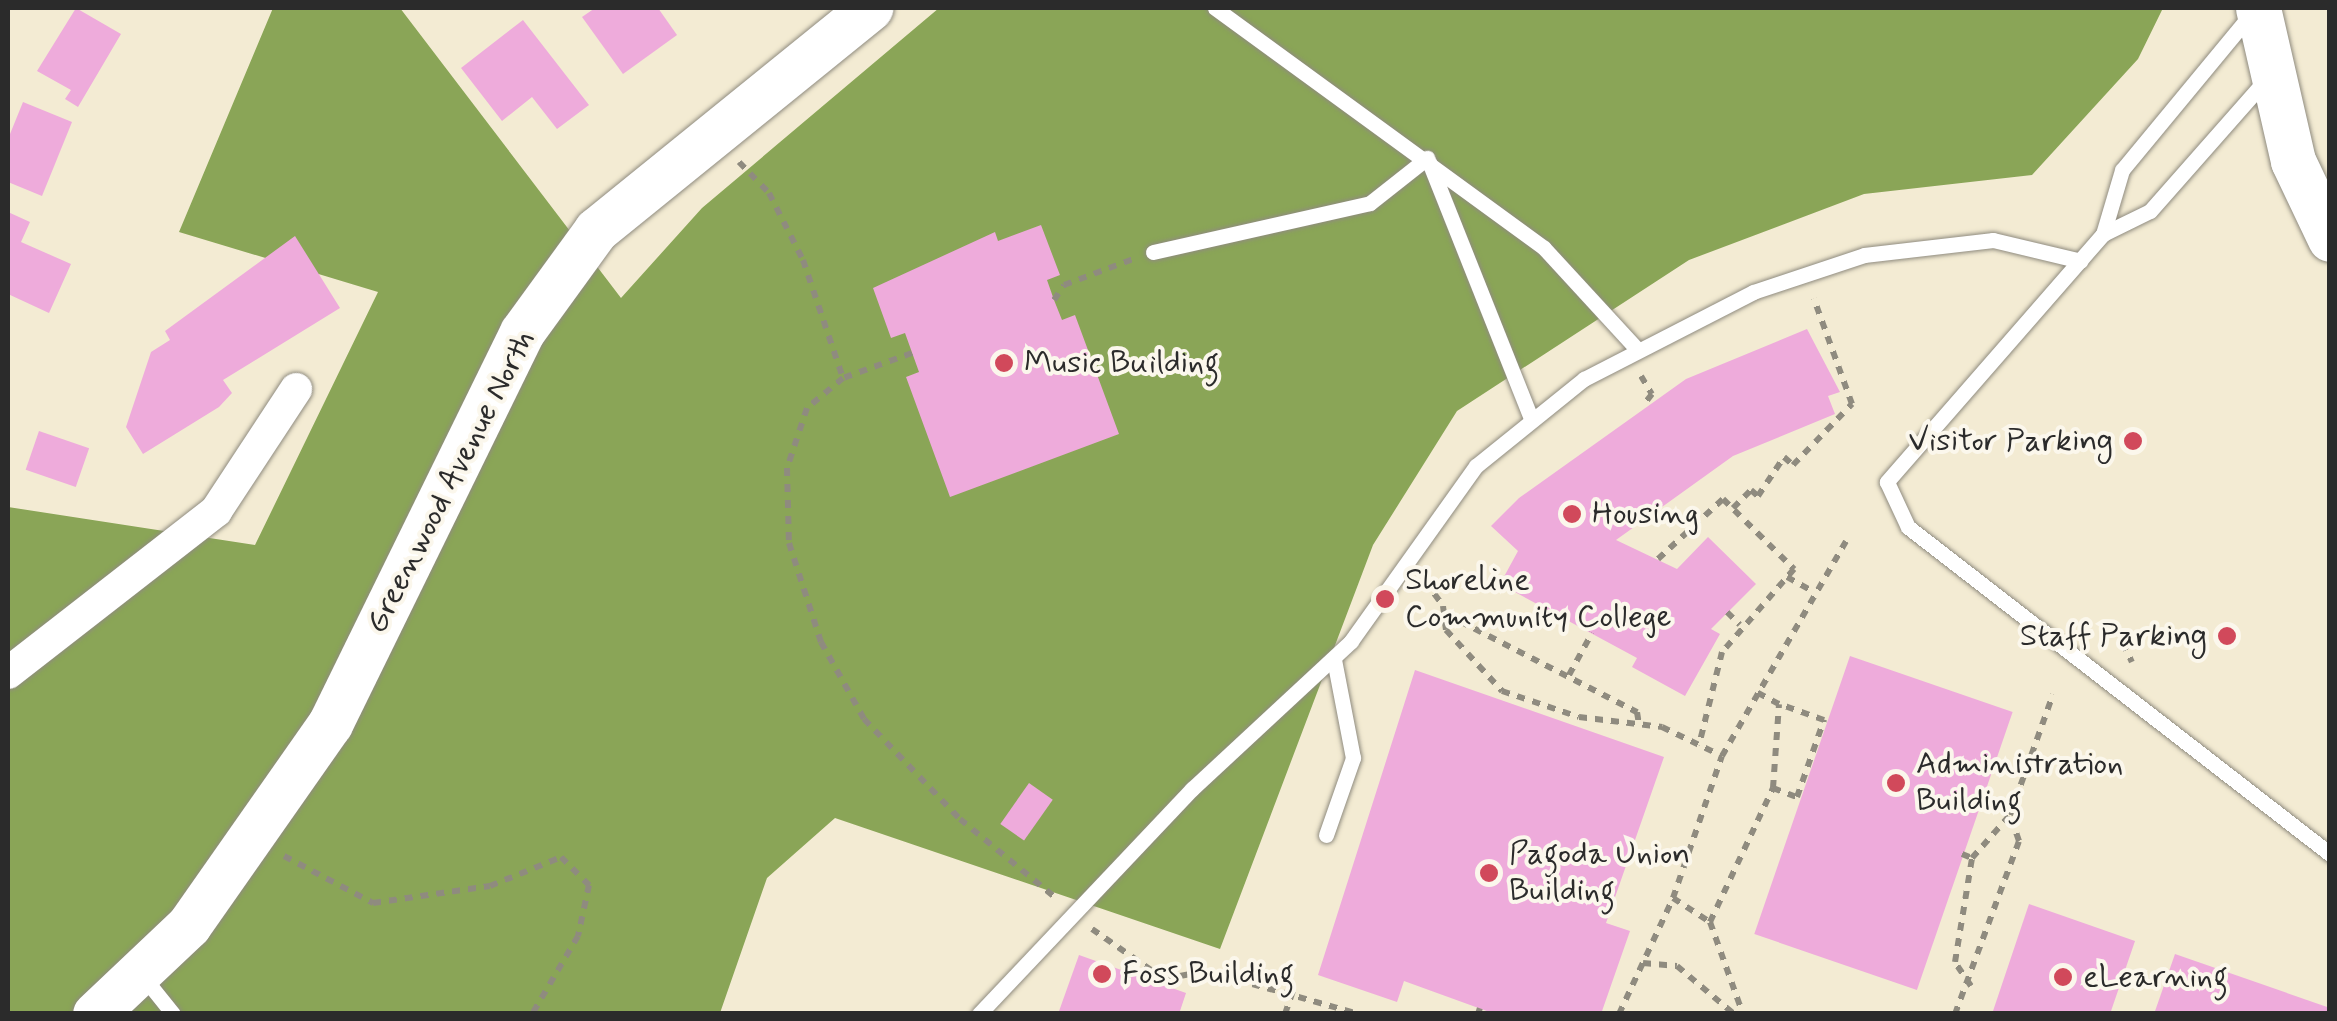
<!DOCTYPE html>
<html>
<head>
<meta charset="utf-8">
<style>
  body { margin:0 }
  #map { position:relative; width:2337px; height:1021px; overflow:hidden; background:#f3ebd3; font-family:Mynerve,sans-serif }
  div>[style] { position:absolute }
  .forest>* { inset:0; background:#8aa557 }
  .building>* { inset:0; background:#eeabdb; transform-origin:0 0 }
  .path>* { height:6px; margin-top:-3px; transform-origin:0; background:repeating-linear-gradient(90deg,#8f8b7f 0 8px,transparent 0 16px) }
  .roads { filter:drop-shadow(0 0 2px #8f8b7f) drop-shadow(0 0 2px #8f8b7f) }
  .lane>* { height:15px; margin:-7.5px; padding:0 7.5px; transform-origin:7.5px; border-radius:7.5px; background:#fff }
  .street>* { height:32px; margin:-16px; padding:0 16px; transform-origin:16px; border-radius:16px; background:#fff }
  .secondary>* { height:45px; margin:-22.5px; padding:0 22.5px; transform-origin:22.5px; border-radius:22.5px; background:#fff }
  .dots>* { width:28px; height:28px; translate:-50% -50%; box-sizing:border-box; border:5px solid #fbf7ec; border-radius:50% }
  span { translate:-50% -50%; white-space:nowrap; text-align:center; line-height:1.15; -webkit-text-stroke:8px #fbf7ec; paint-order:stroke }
  .poi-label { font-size:32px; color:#2b2b2b }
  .left { translate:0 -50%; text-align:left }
  .right { translate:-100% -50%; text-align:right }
  .street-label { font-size:32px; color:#2b2b2b }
  .frame { position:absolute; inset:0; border:10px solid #2b2b2b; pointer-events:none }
</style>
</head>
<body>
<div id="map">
  <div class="forest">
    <i style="clip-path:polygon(273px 8px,400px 8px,621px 298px,702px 208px,939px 8px,2163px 8px,2138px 59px,2032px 175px,1864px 194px,1689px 260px,1457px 411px,1373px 545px,1220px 949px,835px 818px,767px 878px,720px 1013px,8px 1013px,8px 507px,255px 545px,378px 292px,179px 232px)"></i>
  </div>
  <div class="building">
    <i style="clip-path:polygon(76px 8px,121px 34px,78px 107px,65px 99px,71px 90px,37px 71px)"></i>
    <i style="clip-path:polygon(595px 8px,658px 8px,677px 35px,623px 74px,582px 17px)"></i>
    <i style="clip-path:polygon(523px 20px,589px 105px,557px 129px,532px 97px,502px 121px,461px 68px)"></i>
    <i style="clip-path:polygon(23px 102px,72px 122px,42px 196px,8px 182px,8px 139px)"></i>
    <i style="clip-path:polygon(8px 212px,30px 222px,21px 242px,71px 264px,49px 313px,8px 294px)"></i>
    <i style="clip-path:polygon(1041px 225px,1060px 275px,1047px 280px,1054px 300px,1062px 320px,1075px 315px,1119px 434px,950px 497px,906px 377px,919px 372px,905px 333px,891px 338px,873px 288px,995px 232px,998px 241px)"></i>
    <i style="clip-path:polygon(295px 236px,340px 308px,223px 380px,232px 393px,219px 407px,143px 454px,126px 427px,151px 352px,170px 340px,165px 331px)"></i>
    <i style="clip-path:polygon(1807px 329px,1840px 392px,1828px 396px,1835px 414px,1733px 456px,1616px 540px,1677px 569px,1708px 537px,1756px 584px,1711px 629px,1720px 634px,1685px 696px,1632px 667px,1637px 658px,1500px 584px,1518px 551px,1491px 526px,1519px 498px,1686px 379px)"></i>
    <i style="left:39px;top:431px;width:53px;height:41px;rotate:19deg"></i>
    <i style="left:1850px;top:656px;width:172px;height:294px;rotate:19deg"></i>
    <i style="clip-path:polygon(1415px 670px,1664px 757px,1606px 923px,1630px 931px,1601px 1014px,1495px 1014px,1404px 981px,1397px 1002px,1318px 975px)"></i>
    <i style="left:1029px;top:783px;width:29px;height:50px;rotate:35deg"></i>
    <i style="clip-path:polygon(2029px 904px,2135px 941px,2110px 1014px,1992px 1014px)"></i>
    <i style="clip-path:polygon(2175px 954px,2330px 1008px,2330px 1014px,2154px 1014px)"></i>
    <i style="clip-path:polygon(1079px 955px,1186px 993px,1179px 1014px,1058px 1014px)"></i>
  </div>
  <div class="path">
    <i style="left:739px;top:162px;width:43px;rotate:45.9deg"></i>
    <i style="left:769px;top:193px;width:75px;rotate:63.1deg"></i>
    <i style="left:803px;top:260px;width:125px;rotate:71.3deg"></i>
    <i style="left:1054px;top:300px;width:18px;rotate:-56deg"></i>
    <i style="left:1064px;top:285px;width:74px;rotate:-20.6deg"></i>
    <i style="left:912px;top:353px;width:73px;rotate:160.1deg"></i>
    <i style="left:843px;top:378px;width:47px;rotate:140.2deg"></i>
    <i style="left:807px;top:408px;width:63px;rotate:108.4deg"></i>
    <i style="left:787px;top:468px;width:75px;rotate:88.5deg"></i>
    <i style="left:789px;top:543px;width:104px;rotate:72.1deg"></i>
    <i style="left:821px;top:642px;width:88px;rotate:60.8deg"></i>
    <i style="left:864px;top:719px;width:139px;rotate:46.2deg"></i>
    <i style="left:960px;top:819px;width:124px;rotate:39.5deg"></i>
    <i style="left:1641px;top:376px;width:21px;rotate:59deg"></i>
    <i style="left:1652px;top:394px;width:11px;rotate:128deg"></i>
    <i style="left:1733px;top:508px;width:25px;rotate:-45deg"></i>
    <i style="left:1751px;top:490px;width:9px;rotate:41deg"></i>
    <i style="left:1758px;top:496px;width:47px;rotate:-56.3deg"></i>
    <i style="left:1784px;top:457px;width:12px;rotate:42deg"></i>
    <i style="left:1793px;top:465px;width:85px;rotate:-46deg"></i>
    <i style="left:1852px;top:404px;width:112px;rotate:-109.9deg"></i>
    <i style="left:1658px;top:559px;width:88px;rotate:-42.7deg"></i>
    <i style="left:1723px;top:499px;width:100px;rotate:44.6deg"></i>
    <i style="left:1794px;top:569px;width:110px;rotate:130.9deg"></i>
    <i style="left:1722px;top:652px;width:96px;rotate:103.9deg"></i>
    <i style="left:1787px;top:577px;width:29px;rotate:29deg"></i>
    <i style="left:1425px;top:581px;width:31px;rotate:54deg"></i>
    <i style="left:1443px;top:606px;width:24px;rotate:83deg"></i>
    <i style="left:1446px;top:630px;width:83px;rotate:47.4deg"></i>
    <i style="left:1502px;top:691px;width:81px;rotate:18.7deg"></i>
    <i style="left:1579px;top:717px;width:84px;rotate:6.9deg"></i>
    <i style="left:1662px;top:727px;width:67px;rotate:25.8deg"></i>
    <i style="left:1727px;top:612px;width:18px;rotate:45deg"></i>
    <i style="left:1446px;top:614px;width:215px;rotate:27.2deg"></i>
    <i style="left:1637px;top:712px;width:12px;rotate:81deg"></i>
    <i style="left:2123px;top:643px;width:21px;rotate:65deg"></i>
    <i style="left:1569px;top:675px;width:48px;rotate:-61.3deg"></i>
    <i style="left:1773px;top:788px;width:26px;rotate:21deg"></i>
    <i style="left:1797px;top:797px;width:82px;rotate:-70.7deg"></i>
    <i style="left:1824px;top:720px;width:48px;rotate:-160.4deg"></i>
    <i style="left:1962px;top:854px;width:11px;rotate:22deg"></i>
    <i style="left:284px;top:856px;width:101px;rotate:27.8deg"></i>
    <i style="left:373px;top:903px;width:118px;rotate:-8.3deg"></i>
    <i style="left:490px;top:886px;width:77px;rotate:-22.2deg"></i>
    <i style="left:561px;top:857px;width:40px;rotate:45deg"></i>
    <i style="left:589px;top:885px;width:52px;rotate:102.2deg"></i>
    <i style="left:578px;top:936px;width:91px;rotate:120.5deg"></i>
    <i style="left:1673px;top:898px;width:44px;rotate:33deg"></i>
    <i style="left:1710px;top:922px;width:98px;rotate:70.3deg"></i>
    <i style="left:1710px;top:922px;width:148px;rotate:-64.8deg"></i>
    <i style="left:1773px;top:788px;width:84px;rotate:-85.9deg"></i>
    <i style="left:1779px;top:704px;width:27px;rotate:-152deg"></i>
    <i style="left:1092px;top:929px;width:88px;rotate:34.8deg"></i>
    <i style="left:1164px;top:979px;width:43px;rotate:-10.8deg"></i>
    <i style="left:1206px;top:971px;width:159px;rotate:15.7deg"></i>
    <i style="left:1643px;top:963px;width:34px;rotate:5deg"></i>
    <i style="left:1677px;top:966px;width:75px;rotate:40.1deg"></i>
    <i style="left:1971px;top:986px;width:29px;rotate:-124deg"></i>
    <i style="left:1955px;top:962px;width:105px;rotate:-80.7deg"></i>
    <i style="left:1972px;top:858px;width:57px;rotate:-48.5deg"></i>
    <i style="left:1285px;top:1014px;width:24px;rotate:-71deg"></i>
    <i style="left:1478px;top:1014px;width:6px;rotate:-72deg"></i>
    <i style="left:1619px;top:1014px;width:128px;rotate:-65deg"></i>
    <i style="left:1673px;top:898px;width:150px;rotate:-71deg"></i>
    <i style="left:1722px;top:756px;width:248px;rotate:-60deg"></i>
    <i style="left:1955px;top:1014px;width:184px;rotate:-69.7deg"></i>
    <i style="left:2019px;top:841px;width:28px;rotate:-109deg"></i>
    <i style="left:2010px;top:815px;width:128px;rotate:-70.4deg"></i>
  </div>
  <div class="roads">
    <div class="lane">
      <i style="left:1215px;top:8px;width:407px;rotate:36.1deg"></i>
      <i style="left:1544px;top:248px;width:136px;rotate:47.4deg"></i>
      <i style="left:2251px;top:14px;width:202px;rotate:129.6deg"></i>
      <i style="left:2122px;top:170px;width:67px;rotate:106.5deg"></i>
      <i style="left:2103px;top:234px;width:329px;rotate:131.1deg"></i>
      <i style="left:1887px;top:482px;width:50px;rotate:65deg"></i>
      <i style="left:1908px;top:527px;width:534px;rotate:37.77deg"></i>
      <i style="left:1429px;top:162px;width:273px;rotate:68.3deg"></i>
      <i style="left:2103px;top:234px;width:52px;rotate:-26.1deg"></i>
      <i style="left:2150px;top:211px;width:179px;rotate:-48.6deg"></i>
      <i style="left:1153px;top:252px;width:222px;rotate:-12.7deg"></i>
      <i style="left:1370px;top:203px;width:73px;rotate:-38.3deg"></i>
      <i style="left:1326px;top:835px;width:82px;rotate:-70.7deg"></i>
      <i style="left:1353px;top:758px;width:101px;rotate:-100.9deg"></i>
      <i style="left:141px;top:974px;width:51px;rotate:51.3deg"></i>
      <i style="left:979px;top:1014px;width:310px;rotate:-46.6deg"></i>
      <i style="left:1192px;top:789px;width:217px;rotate:-42.9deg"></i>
      <i style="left:1351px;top:641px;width:215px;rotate:-54.5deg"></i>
      <i style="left:1476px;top:466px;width:139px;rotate:-38.9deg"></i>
      <i style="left:1584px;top:379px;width:190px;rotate:-27.2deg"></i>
      <i style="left:1753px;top:292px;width:117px;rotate:-18.4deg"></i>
      <i style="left:1864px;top:255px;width:130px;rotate:-6.6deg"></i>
      <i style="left:1993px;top:240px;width:90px;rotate:13.4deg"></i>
    </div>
    <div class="street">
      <i style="left:8px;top:673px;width:264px;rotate:-37.9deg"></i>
      <i style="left:216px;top:511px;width:146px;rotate:-56.7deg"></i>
    </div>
    <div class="secondary">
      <i style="left:2258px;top:8px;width:157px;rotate:77.1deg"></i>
      <i style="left:2293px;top:161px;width:86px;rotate:64.6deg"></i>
      <i style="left:95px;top:1014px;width:129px;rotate:-43.4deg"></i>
      <i style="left:189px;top:925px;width:246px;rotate:-55deg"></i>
      <i style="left:330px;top:724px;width:436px;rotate:-63.9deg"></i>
      <i style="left:522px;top:332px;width:126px;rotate:-54deg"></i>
      <i style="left:596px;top:230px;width:353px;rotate:-39deg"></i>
    </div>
  </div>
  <div class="dots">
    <i style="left:1004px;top:363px;background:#d1495b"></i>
    <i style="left:2133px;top:441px;background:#d1495b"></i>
    <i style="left:1572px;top:514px;background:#d1495b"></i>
    <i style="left:1385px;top:599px;background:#d1495b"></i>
    <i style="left:2227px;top:636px;background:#d1495b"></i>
    <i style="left:1896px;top:783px;background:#d1495b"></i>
    <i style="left:1489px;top:873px;background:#d1495b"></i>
    <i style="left:1102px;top:974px;background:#d1495b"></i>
    <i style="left:2063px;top:977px;background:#d1495b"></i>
  </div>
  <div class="poi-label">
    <span class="left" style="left:1024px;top:363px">Music Building</span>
    <span class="right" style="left:2113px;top:441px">Visitor Parking</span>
    <span class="left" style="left:1592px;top:514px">Housing</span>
    <span class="left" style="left:1405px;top:599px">Shoreline<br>Community College</span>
    <span class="right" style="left:2207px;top:636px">Staff Parking</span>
    <span class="left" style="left:1916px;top:783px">Administration<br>Building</span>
    <span class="left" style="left:1509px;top:873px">Pagoda Union<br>Building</span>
    <span class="left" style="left:1122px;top:974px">Foss Building</span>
    <span class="left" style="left:2083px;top:977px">eLearning</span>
  </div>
  <div class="street-label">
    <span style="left:451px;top:482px;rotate:-63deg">Greenwood Avenue North</span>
  </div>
  <div class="frame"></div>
</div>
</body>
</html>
